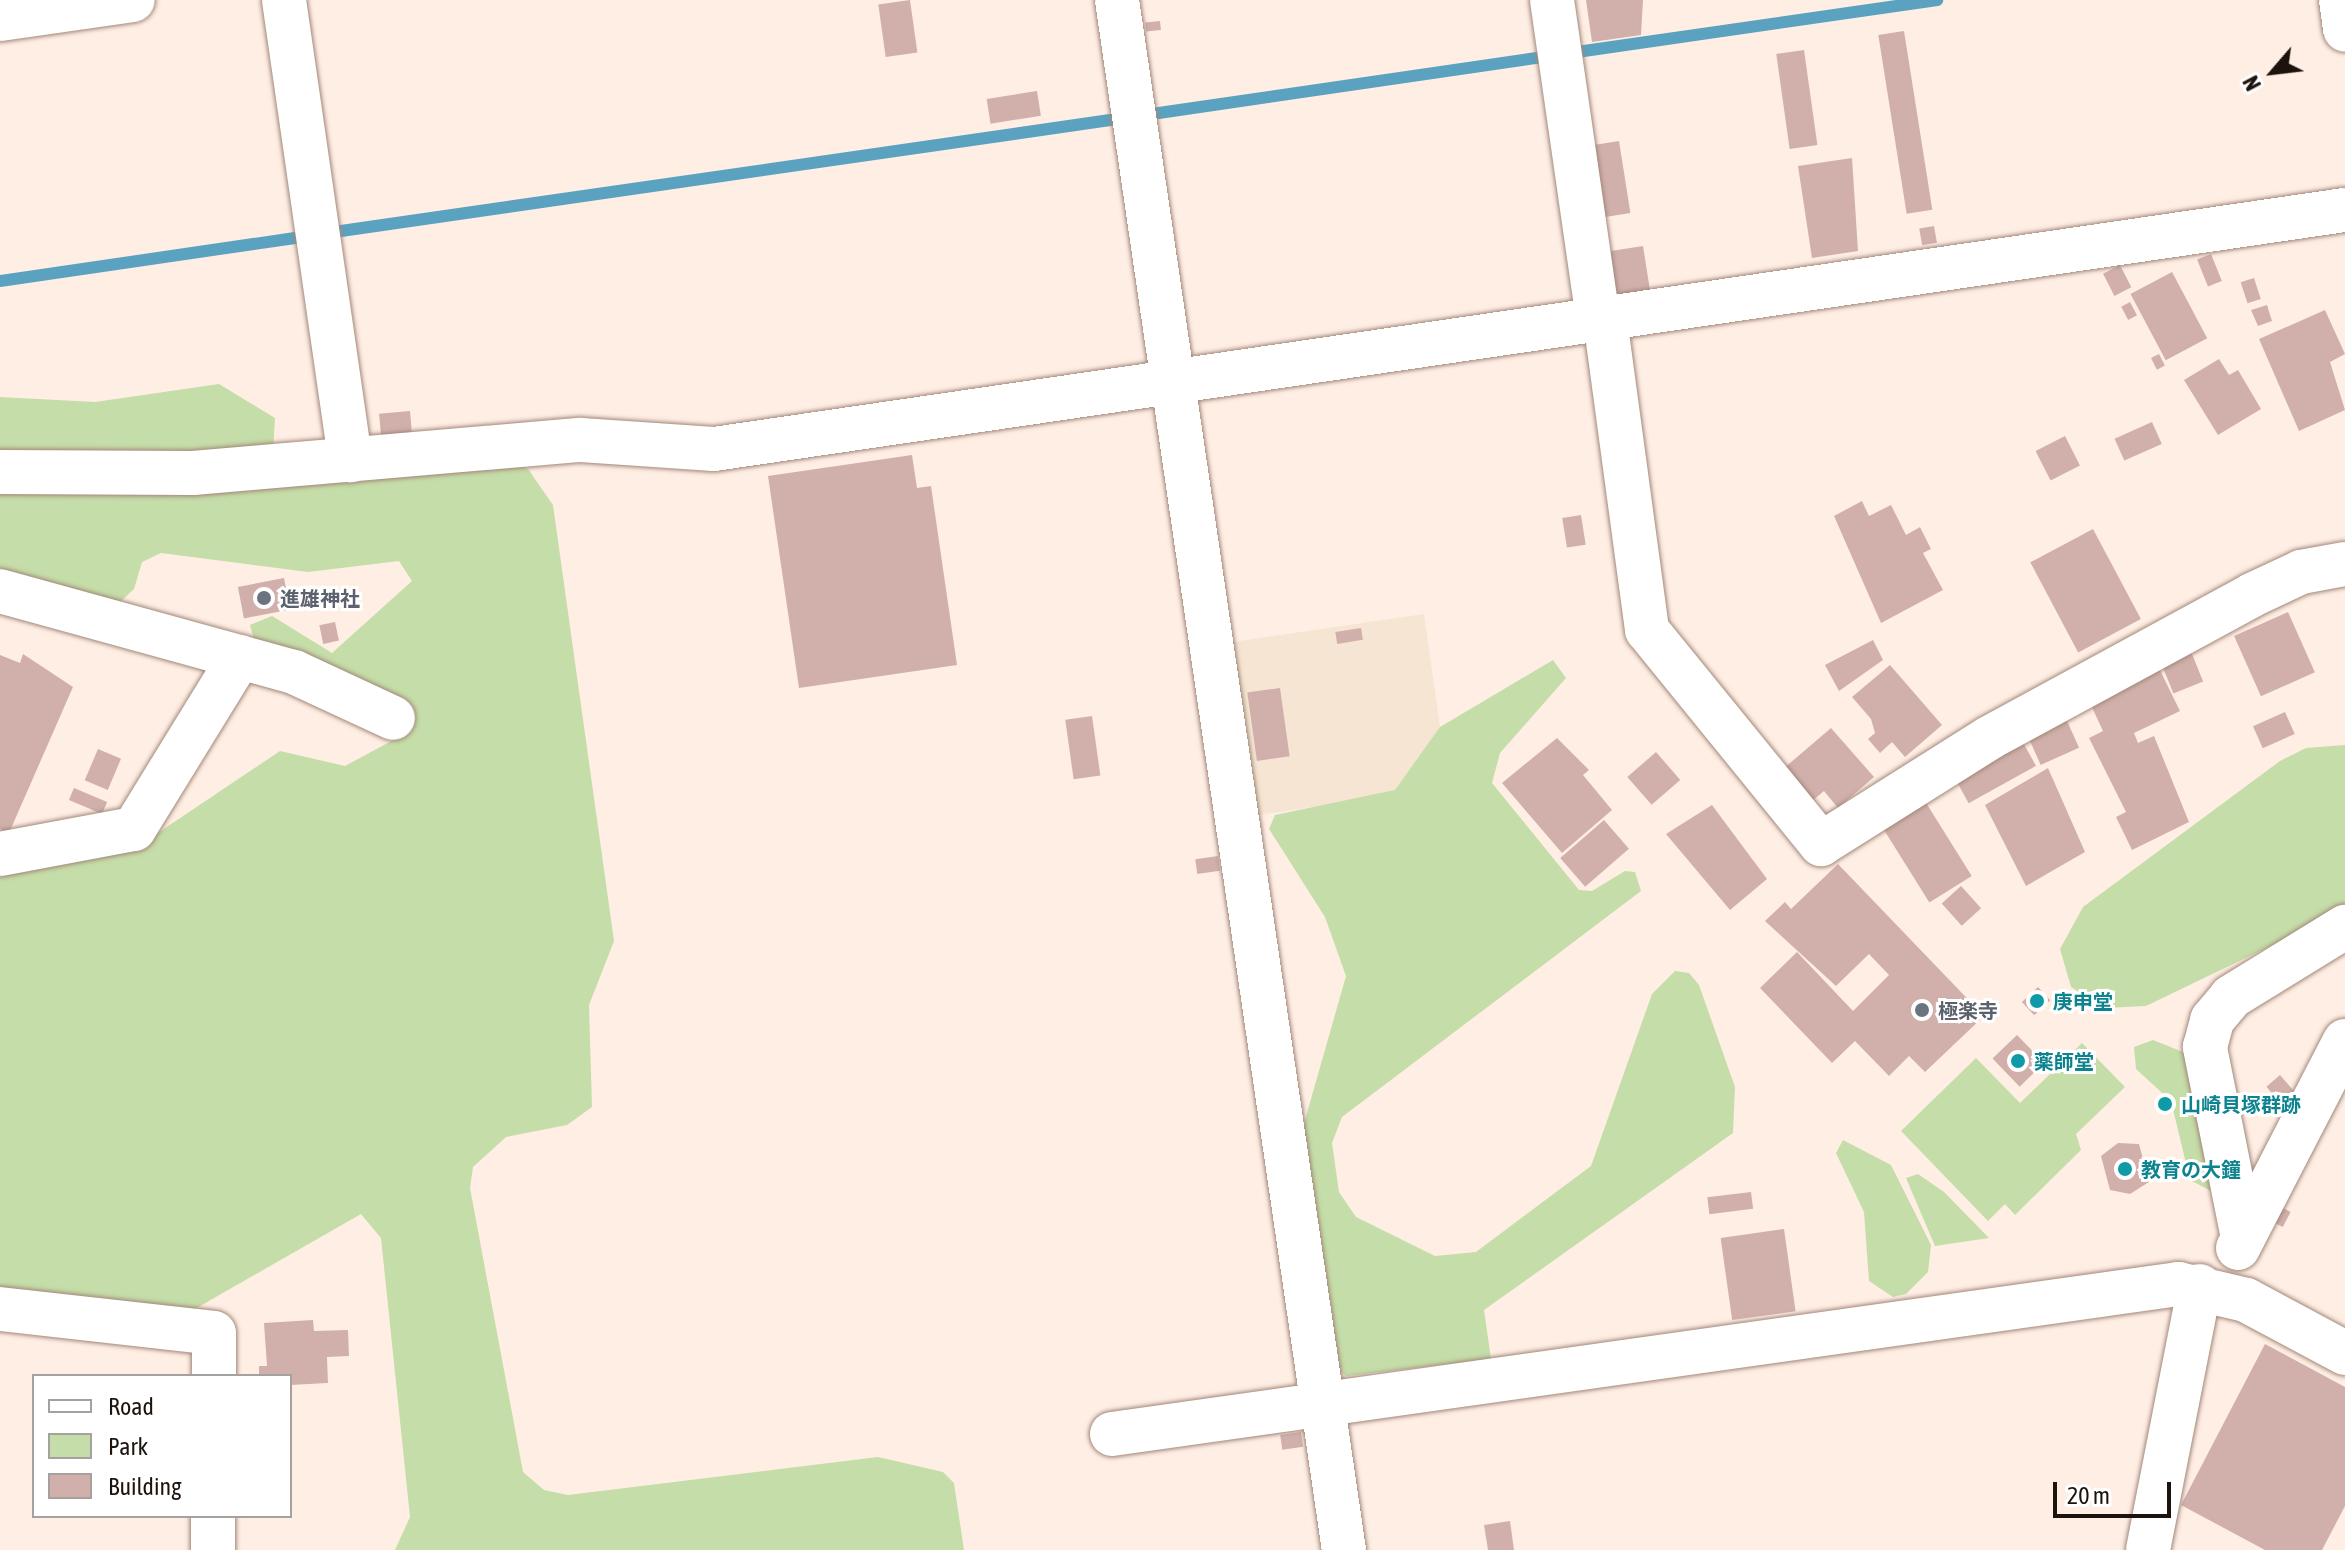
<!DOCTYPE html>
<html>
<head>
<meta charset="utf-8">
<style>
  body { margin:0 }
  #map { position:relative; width:2345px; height:1550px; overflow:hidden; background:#ffeee4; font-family:"Asap Condensed","Noto Sans JP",sans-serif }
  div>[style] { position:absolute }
  .industrial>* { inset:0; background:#f5e5d2 }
  .green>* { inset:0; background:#c5dda8 }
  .stream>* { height:12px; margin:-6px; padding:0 6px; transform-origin:6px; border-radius:6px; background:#5aa2c0 }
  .building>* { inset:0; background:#d1b0ac; transform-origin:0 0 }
  .roads { filter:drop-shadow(0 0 2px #a28879) drop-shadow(0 0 2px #a28879) }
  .minor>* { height:44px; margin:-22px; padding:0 22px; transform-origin:22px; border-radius:22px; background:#fff }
  .dots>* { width:22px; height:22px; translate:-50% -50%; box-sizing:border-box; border:4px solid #fff; border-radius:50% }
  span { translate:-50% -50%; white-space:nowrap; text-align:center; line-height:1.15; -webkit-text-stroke:6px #fff; paint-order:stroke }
  .worship-label { font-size:20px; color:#5b616d; font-weight:700 }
  .left { translate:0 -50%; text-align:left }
  .culture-label { font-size:20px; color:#0d838f; font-weight:700 }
  .legend { position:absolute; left:32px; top:1374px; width:260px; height:144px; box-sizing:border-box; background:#fff; border:2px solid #a4a19e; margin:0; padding:10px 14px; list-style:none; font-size:24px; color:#1c130d }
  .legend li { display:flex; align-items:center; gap:16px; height:40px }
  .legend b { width:40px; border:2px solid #a4a19e }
  .north { position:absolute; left:2233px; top:32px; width:80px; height:80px; -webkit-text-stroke:6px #fff; paint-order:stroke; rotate:242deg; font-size:22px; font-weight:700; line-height:32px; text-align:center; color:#1c130d }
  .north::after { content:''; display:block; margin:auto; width:28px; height:36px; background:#1c130d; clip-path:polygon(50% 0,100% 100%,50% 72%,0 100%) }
  .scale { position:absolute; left:2053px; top:1482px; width:118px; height:36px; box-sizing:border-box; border:4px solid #1c130d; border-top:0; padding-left:10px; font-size:24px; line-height:28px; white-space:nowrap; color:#1c130d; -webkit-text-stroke:6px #fff; paint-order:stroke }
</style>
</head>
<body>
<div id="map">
  <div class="industrial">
    <i style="clip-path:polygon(1424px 614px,1440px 727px,1412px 772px,1395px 790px,1370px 799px,1251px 816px,1226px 643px)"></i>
  </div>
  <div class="green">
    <i style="clip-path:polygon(219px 384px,275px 418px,273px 452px,0 461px,0 397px,95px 402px)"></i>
    <i style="clip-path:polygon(510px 463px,528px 469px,553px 505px,614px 941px,589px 1005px,592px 1107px,567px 1125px,506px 1137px,473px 1167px,470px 1188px,523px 1472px,544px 1490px,568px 1495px,878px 1457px,943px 1472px,954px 1483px,964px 1550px,395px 1550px,410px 1517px,381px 1238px,361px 1214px,188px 1313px,0 1294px,0 872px,143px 843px,280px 751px,345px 766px,397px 738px,256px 647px,250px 625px,272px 616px,332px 653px,412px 581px,399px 561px,308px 572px,161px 553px,142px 562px,134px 589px,120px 602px,0 572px,0 493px)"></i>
    <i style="clip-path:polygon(1553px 660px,1566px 678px,1500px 753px,1492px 783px,1579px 890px,1592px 891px,1625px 871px,1635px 872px,1641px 891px,1342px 1117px,1332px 1143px,1339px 1192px,1356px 1217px,1435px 1256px,1476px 1252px,1591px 1166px,1652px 994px,1675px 971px,1689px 973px,1699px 985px,1735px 1087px,1733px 1133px,1484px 1310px,1491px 1359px,1346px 1376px,1336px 1368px,1301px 1134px,1346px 976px,1325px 917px,1269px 829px,1275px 815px,1395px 790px,1440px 727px)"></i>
    <i style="clip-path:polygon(2345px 745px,2345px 910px,2146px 1006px,2104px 1008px,2071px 987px,2060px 949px,2083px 907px,2280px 761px,2306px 748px)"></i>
    <i style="clip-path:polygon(2153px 1040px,2183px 1052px,2195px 1068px,2215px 1193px,2190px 1180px,2171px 1101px,2136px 1069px,2134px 1047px)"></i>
    <i style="clip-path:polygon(2082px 1043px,2125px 1087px,2076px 1134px,2081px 1150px,2015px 1215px,2005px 1204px,1988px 1221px,1901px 1131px,1976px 1058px,2020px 1103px)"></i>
    <i style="clip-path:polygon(1843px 1140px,1891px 1165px,1931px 1245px,1928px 1272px,1906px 1294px,1893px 1297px,1869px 1281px,1864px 1212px,1836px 1153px)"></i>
    <i style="clip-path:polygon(1918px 1174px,1944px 1192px,1989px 1238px,1935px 1246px,1906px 1178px)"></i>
  </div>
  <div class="stream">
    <i style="left:1577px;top:52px;width:364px;rotate:-8.2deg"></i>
    <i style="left:1152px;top:114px;width:394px;rotate:-8.3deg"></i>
    <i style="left:341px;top:231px;width:784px;rotate:-8.21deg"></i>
    <i style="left:0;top:281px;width:298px;rotate:-8.3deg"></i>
  </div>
  <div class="building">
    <i style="left:910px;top:0;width:53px;height:32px;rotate:82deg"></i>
    <i style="clip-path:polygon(1586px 0,1643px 0,1641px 35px,1592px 42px)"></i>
    <i style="left:1160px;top:21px;width:9px;height:15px;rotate:84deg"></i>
    <i style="left:1904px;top:31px;width:181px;height:26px;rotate:81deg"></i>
    <i style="left:1804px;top:50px;width:96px;height:28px;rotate:82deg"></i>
    <i style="left:1037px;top:91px;width:25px;height:51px;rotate:81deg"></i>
    <i style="left:1619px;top:141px;width:73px;height:27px;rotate:81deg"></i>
    <i style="clip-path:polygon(1852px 158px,1858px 251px,1812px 258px,1798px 166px)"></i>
    <i style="left:1934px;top:226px;width:17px;height:15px;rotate:80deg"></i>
    <i style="left:1643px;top:246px;width:47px;height:39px;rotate:81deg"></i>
    <i style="left:2211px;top:254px;width:29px;height:15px;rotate:68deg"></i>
    <i style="left:2120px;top:265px;width:25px;height:19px;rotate:63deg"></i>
    <i style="left:2172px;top:272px;width:75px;height:47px;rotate:62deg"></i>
    <i style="left:2254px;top:278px;width:22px;height:14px;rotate:72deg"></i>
    <i style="left:2130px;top:302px;width:15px;height:10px;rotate:62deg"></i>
    <i style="clip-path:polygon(2267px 305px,2272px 321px,2258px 326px,2251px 310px)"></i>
    <i style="clip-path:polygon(2325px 310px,2345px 354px,2330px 362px,2345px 410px,2299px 431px,2259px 339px)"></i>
    <i style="left:2159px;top:354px;width:13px;height:9px;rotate:63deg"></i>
    <i style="clip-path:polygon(2219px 359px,2229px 375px,2238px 370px,2261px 409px,2218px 435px,2184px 380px)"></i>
    <i style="left:410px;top:411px;width:23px;height:31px;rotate:85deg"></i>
    <i style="left:2152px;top:422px;width:24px;height:41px;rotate:66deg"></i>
    <i style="left:2065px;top:436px;width:33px;height:33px;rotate:63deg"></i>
    <i style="clip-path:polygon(912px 455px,917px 488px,931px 486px,957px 665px,799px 688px,768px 476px)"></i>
    <i style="clip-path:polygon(1862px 501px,1869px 516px,1891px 505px,1906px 535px,1920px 527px,1931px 549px,1923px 553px,1943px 590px,1881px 623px,1834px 516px)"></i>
    <i style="left:1581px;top:515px;width:30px;height:19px;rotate:81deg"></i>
    <i style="left:2093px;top:529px;width:102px;height:71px;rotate:62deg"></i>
    <i style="left:284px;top:578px;width:32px;height:47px;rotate:79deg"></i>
    <i style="left:2288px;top:612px;width:66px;height:59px;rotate:66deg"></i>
    <i style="left:335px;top:622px;width:19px;height:16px;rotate:78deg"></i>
    <i style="left:1361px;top:628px;width:12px;height:26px;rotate:81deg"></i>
    <i style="clip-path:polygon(1873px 640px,1883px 660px,1839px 691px,1825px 665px)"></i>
    <i style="left:2190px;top:649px;width:35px;height:32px;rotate:68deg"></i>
    <i style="clip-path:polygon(23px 654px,73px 687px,9px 833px,0 829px,0 655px,20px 663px)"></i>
    <i style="clip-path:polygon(2156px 662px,2180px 711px,2134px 733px,2138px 743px,2154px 736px,2189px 822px,2132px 850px,2116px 817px,2126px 812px,2089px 738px,2103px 731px,2089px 701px)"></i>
    <i style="clip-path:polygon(1890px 665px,1942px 725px,1905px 757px,1892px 742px,1880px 753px,1868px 739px,1875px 733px,1871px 719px,1852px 697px)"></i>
    <i style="left:1280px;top:688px;width:69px;height:33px;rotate:82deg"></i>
    <i style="left:2285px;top:712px;width:24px;height:35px;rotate:66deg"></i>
    <i style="left:2064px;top:714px;width:37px;height:42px;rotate:66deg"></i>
    <i style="left:1092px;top:716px;width:60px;height:27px;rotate:82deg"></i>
    <i style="clip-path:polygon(1831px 728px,1874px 777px,1838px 808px,1824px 791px,1811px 802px,1783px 769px)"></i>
    <i style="left:2020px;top:737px;width:33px;height:77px;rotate:61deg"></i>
    <i style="clip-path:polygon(1557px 738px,1589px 770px,1583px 775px,1612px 810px,1562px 853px,1502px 783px)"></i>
    <i style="left:98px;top:749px;width:25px;height:34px;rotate:23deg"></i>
    <i style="left:1656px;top:752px;width:37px;height:38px;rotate:49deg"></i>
    <i style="clip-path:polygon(2048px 768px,2085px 852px,2026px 886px,1985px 805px)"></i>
    <i style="left:74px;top:788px;width:36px;height:13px;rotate:23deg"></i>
    <i style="left:1923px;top:798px;width:92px;height:50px;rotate:58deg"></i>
    <i style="clip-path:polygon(1712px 805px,1767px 879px,1730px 910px,1666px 834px)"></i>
    <i style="left:1604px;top:820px;width:38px;height:58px;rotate:49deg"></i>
    <i style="left:1218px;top:856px;width:15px;height:23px;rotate:82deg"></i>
    <i style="clip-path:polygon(1838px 864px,1984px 1016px,1925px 1072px,1909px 1056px,1889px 1076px,1855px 1041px,1832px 1063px,1760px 988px,1797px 952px,1853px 1011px,1889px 975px,1869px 954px,1836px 986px,1765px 921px,1785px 902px,1791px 909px)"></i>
    <i style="left:1961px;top:886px;width:30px;height:26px;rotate:48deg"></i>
    <i style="left:2038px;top:987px;width:18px;height:22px;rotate:47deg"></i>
    <i style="left:2017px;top:1035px;width:39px;height:34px;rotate:46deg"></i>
    <i style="left:2280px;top:1075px;width:21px;height:18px;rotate:49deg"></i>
    <i style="clip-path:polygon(2118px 1143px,2139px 1144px,2149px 1182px,2130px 1194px,2110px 1190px,2101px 1156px)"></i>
    <i style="left:1751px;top:1192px;width:17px;height:44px;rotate:83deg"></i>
    <i style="left:2279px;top:1206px;width:13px;height:17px;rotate:27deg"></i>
    <i style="left:1784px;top:1229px;width:83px;height:64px;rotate:82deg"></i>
    <i style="clip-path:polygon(313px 1320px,314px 1331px,348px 1330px,349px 1356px,327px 1357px,328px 1383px,290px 1385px,290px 1376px,259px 1376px,259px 1366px,267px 1366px,264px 1323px)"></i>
    <i style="clip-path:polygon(2265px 1344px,2345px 1387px,2345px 1506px,2322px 1550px,2265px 1550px,2181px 1505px)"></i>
    <i style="left:1301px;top:1432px;width:15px;height:21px;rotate:82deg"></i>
    <i style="clip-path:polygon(1510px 1521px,1514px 1550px,1488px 1550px,1484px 1525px)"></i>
  </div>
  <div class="roads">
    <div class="minor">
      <i style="left:284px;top:0;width:465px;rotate:81.8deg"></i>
      <i style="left:1117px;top:0;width:1567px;rotate:81.67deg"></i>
      <i style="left:1552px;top:0;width:323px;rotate:81.8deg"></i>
      <i style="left:2341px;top:0;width:30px;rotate:82deg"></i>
      <i style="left:0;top:19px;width:134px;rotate:-8.1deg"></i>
      <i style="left:1605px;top:319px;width:314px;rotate:82.3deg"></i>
      <i style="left:1647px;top:630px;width:276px;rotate:50.9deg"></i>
      <i style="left:1821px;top:844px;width:199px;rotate:-32.2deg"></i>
      <i style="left:1989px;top:738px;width:299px;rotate:-28.5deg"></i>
      <i style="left:2252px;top:595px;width:54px;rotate:-25.1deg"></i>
      <i style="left:2301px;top:572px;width:45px;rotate:-10.3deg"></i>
      <i style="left:0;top:472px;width:193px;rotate:0.3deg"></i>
      <i style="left:193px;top:473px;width:389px;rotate:-4.9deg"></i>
      <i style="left:581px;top:440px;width:133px;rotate:3.9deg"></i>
      <i style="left:714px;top:449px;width:1648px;rotate:-8.34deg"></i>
      <i style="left:0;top:591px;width:305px;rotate:15.4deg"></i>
      <i style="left:294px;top:672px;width:109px;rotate:24.9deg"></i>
      <i style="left:0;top:854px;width:136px;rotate:-10.6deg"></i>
      <i style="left:134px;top:829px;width:202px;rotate:-58.4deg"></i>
      <i style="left:2243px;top:1238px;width:195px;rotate:-101.3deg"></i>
      <i style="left:2205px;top:1047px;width:28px;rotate:-75deg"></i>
      <i style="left:2212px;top:1020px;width:30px;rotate:-50deg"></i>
      <i style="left:2231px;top:997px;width:134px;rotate:-31.6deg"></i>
      <i style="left:2238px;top:1248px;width:233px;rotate:-62.7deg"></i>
      <i style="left:0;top:1309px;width:215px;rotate:6.4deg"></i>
      <i style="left:214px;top:1333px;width:43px;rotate:90deg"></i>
      <i style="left:1112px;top:1434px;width:1077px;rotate:-8.01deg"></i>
      <i style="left:2178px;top:1284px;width:70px;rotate:13.2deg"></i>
      <i style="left:2246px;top:1300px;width:112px;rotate:28.2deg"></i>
      <i style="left:213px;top:1550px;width:34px;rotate:-90deg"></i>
      <i style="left:2148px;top:1550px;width:269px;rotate:-78.9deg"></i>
    </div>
  </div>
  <div class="dots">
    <i style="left:264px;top:598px;background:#6b7280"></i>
    <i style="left:2037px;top:1001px;background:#0f9aa8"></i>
    <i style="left:1922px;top:1010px;background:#6b7280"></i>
    <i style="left:2018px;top:1061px;background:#0f9aa8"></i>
    <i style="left:2165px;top:1104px;background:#0f9aa8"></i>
    <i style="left:2125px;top:1169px;background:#0f9aa8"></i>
  </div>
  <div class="worship-label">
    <span class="left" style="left:280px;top:598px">進雄神社</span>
    <span class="left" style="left:1938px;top:1010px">極楽寺</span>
  </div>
  <div class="culture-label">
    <span class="left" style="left:2053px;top:1001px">庚申堂</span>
    <span class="left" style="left:2034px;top:1061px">薬師堂</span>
    <span class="left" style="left:2181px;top:1104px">山崎貝塚群跡</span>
    <span class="left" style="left:2141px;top:1169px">教育の大鐘</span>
  </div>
  <ul class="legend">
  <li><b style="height:10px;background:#fff"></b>Road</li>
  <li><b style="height:22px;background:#c5dda8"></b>Park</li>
  <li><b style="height:22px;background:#d1b0ac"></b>Building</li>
  </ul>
  <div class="north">N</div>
  <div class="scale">20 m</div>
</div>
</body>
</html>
